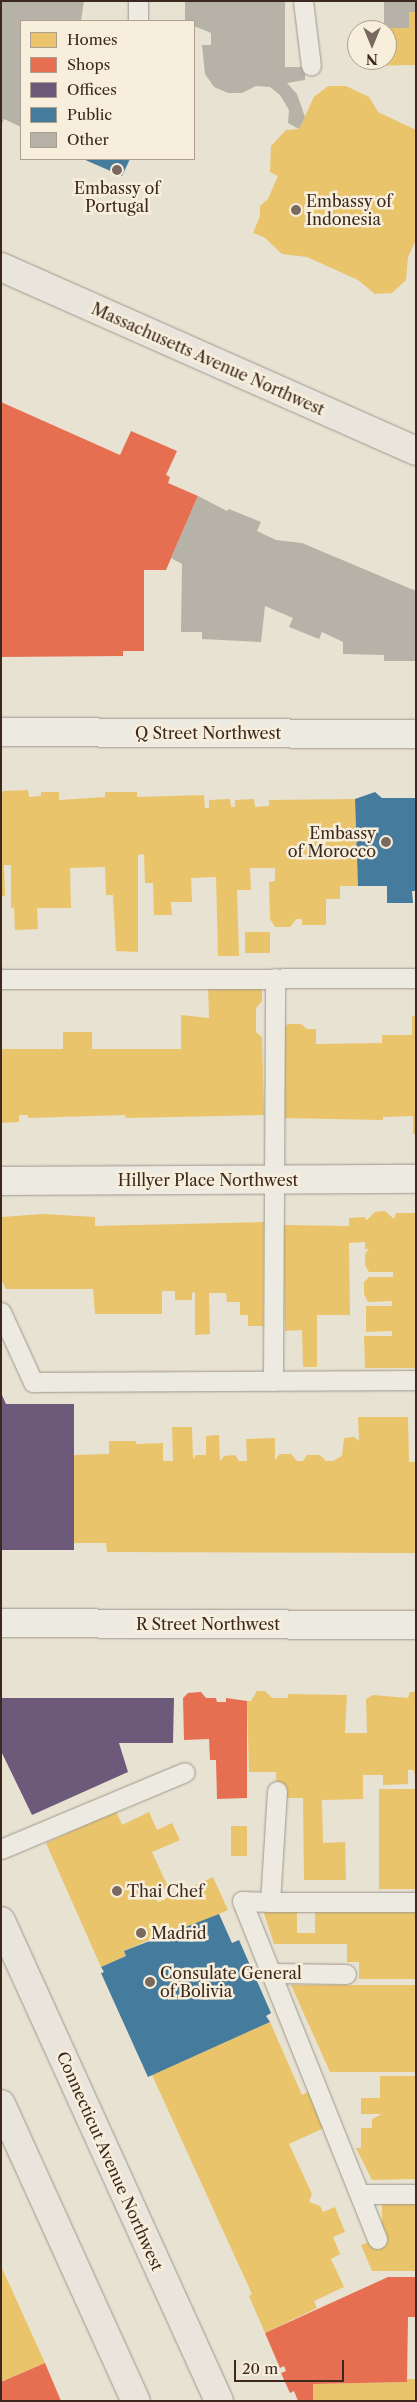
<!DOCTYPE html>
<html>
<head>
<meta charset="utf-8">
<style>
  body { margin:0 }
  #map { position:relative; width:417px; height:2402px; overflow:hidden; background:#e8e2d2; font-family:"Libre Caslon Text",serif }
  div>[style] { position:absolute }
  .homes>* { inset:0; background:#e9c46a; transform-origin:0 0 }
  .shops>* { inset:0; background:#e76f51 }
  .offices>* { inset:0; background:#6d597a }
  .public>* { inset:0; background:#457b9d }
  .building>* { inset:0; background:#b7b2a7 }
  .roads { filter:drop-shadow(0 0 1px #9d978d) drop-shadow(0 0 1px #9d978d) }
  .lane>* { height:19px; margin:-9.5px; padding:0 9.5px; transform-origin:9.5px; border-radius:9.5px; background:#edeae1 }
  .street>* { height:28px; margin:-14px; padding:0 14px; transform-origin:14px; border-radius:14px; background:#edeae1 }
  .secondary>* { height:28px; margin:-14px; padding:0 14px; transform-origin:14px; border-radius:14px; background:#edeae1 }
  .primary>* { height:28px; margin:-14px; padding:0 14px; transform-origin:14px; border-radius:14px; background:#eae5dc }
  .dots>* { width:14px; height:14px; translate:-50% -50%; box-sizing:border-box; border:2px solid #f7efdb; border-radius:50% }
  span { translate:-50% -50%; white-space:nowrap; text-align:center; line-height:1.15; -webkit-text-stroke:5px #f7efdb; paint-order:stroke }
  .poi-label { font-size:16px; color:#3d2820 }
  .left { translate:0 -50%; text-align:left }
  .right { translate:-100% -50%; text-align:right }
  .street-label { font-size:16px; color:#3d2820 }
  .frame { position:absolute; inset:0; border:2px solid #3d2820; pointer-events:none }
  .legend { position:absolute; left:20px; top:20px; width:175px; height:140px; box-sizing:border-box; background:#f7efdb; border:1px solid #ad9f90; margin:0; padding:6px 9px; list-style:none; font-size:15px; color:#3d2820 }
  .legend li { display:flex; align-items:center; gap:10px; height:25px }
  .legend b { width:25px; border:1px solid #ad9f90 }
  .north { position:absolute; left:347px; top:20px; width:50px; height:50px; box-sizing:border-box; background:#f7efdb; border:1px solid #ad9f90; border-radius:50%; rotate:180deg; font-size:14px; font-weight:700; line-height:20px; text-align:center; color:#3d2820 }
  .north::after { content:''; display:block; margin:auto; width:18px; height:22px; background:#79695e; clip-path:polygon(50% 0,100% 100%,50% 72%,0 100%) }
  .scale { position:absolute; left:234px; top:2360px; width:110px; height:22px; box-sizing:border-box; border:2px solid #3d2820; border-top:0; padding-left:6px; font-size:15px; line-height:18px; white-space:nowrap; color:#3d2820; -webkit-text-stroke:4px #f7efdb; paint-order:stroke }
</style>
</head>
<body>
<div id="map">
  <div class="homes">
    <i style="clip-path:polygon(409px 12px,416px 12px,416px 65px,360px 66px,360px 60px,387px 60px,387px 30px,359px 28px,409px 28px)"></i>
    <i style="clip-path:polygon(328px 86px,346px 86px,369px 97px,378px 112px,416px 130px,416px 240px,408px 257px,406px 280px,392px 293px,375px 294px,358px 280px,307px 257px,282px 254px,264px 237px,253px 233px,260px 216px,260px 206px,268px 199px,278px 176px,270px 172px,271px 146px,286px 130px,299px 129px,314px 97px)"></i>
    <i style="clip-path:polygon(28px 790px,29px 797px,41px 796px,41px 792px,59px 792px,59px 800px,105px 797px,105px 792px,137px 792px,137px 797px,204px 795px,205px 808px,209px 808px,209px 800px,230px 799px,231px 807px,235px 807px,235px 800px,254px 799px,255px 807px,269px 806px,269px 800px,355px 799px,358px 886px,340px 886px,340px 899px,326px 899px,326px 925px,302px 925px,302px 919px,296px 919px,290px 927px,275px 927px,270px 919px,269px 882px,275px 881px,275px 868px,250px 868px,251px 890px,237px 890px,239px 956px,218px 956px,216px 877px,191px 878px,192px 902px,171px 902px,172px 915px,154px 915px,153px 883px,145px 883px,144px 854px,138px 855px,138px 952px,116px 951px,113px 895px,106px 895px,105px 867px,70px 868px,71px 908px,37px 908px,38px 929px,15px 930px,14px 908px,11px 908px,11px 865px,4px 865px,5px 896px,1px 896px,1px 798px,3px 791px)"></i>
    <i style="left:245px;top:932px;width:25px;height:21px"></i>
    <i style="clip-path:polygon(208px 985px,262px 985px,262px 1001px,256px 1008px,256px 1032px,262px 1037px,264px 1115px,126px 1118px,125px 1115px,28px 1118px,28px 1115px,19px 1115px,19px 1122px,1px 1123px,1px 1049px,63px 1049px,63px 1032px,92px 1032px,92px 1049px,181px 1049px,181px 1015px,209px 1018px)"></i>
    <i style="clip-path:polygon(412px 1016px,416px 1016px,416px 1134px,413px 1134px,413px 1116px,383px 1117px,383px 1120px,283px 1118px,282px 1030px,288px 1024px,301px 1024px,307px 1029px,316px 1029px,316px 1044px,382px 1043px,382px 1035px,412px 1035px)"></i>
    <i style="clip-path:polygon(385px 1211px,394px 1219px,396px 1213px,416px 1213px,416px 1368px,365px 1368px,364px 1336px,392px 1336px,392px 1331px,366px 1332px,366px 1306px,392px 1306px,392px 1301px,368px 1302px,364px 1294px,364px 1282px,369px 1277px,393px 1277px,393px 1272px,369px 1272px,365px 1265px,365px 1254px,369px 1249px,365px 1249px,365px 1242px,349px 1243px,350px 1315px,317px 1315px,317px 1367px,303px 1367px,302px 1330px,285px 1331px,284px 1266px,278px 1266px,282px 1225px,349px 1226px,349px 1218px,364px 1217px,367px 1220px,375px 1212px)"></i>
    <i style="clip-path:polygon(43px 1214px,95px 1217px,95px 1226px,264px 1222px,263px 1326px,248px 1326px,248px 1315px,240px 1315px,240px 1302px,227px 1302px,226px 1293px,209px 1293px,210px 1334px,195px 1335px,195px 1292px,192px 1293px,192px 1300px,175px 1300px,175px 1291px,162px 1291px,162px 1314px,95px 1314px,93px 1289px,6px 1289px,1px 1279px,1px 1217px)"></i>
    <i style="clip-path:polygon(358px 1417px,408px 1417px,409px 1462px,416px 1462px,416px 1553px,107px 1552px,106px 1543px,74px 1543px,74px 1455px,109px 1454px,109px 1441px,136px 1441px,136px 1444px,163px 1443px,163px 1461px,173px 1461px,172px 1427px,192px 1427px,193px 1459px,196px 1455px,206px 1455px,206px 1436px,219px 1435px,220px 1461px,224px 1456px,235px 1455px,239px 1461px,247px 1461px,246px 1439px,275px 1438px,275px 1460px,280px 1454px,291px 1454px,297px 1461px,303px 1461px,307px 1455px,320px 1455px,326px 1461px,333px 1461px,342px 1456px,344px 1438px,354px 1437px,359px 1441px)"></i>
    <i style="clip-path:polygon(257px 1691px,265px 1691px,272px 1698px,288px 1698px,288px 1694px,347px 1695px,345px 1733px,367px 1733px,366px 1699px,373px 1695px,408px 1698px,410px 1692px,416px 1692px,416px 1782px,414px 1770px,408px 1770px,408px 1784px,383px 1785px,383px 1775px,363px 1775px,363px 1799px,322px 1800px,323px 1843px,345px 1842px,346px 1880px,304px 1880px,303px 1798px,277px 1798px,276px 1772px,249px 1772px,247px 1701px,251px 1701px)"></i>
    <i style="left:416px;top:1789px;width:100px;height:37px;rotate:90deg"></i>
    <i style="clip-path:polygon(116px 1811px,122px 1825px,149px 1812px,157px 1830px,172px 1823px,180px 1840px,152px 1852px,168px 1887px,154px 1894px,158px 1902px,213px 1877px,228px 1910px,159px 1940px,158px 1936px,124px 1951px,126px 1956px,101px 1967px,46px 1843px)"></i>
    <i style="left:231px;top:1826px;width:16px;height:30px"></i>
    <i style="clip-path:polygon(263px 1910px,297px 1910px,297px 1933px,315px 1933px,315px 1910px,416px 1910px,416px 1979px,359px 1979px,359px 1962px,347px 1962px,347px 1944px,274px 1944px)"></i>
    <i style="clip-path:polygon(291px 1985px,416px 1985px,416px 2072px,330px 2072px)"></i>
    <i style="clip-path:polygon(270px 2022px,302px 2095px,310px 2091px,326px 2127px,289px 2144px,312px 2194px,309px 2202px,320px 2206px,323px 2212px,335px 2207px,345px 2232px,333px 2237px,340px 2254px,331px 2259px,344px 2287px,314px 2301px,317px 2308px,265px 2333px,249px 2296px,252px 2294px,152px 2075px)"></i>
    <i style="clip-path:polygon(380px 2076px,416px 2076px,416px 2179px,372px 2180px,356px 2148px,361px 2148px,361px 2128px,372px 2128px,372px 2119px,382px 2114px,361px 2114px,361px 2098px,380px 2098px)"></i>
    <i style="clip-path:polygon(416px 2199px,416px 2271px,372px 2271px,361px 2245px,382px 2237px,382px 2202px)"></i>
    <i style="clip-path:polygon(1px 2266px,45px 2363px,1px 2382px)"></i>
    <i style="clip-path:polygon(406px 2379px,416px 2379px,416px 2401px,313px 2401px,313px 2384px,407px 2382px)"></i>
  </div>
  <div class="shops">
    <i style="clip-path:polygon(1px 402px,120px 455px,131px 431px,177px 451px,166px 475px,170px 477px,168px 483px,198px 496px,166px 570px,144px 570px,144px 651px,123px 651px,123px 656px,1px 657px)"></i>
    <i style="clip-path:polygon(201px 1692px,206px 1698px,216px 1698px,217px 1702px,226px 1702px,226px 1698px,247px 1701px,247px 1798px,217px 1799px,216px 1760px,210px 1760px,209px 1739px,184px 1740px,183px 1698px,188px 1693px)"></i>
    <i style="clip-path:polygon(388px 2277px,416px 2277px,416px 2317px,408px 2317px,407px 2382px,313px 2384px,313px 2401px,298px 2401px,294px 2391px,290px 2393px,281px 2373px,286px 2371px,284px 2366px,280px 2368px,265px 2333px)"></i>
    <i style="clip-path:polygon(45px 2363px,61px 2401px,1px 2401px,1px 2382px)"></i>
  </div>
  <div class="offices">
    <i style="clip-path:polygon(1px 1393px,6px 1404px,74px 1404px,74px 1550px,1px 1550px)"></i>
    <i style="clip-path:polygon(1px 1698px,174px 1698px,173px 1743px,119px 1743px,128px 1772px,32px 1815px,1px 1751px)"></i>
  </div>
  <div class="public">
    <i style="clip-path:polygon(83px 159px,130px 159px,122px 176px)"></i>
    <i style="clip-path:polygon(375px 792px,382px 798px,416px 798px,416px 891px,412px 891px,413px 903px,387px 903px,387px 886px,358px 886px,355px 799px)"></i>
    <i style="clip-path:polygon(219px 1914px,232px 1943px,239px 1940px,271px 2013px,266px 2016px,270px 2022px,148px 2077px,101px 1973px,104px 1972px,101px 1967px,126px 1956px,124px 1951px)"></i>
  </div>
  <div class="building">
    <i style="clip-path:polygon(1px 1px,84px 1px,81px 21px,21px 21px,21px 127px,4px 119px,1px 126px)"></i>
    <i style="clip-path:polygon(185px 1px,285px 1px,285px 67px,305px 67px,305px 80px,287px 83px,297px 94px,305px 117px,299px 129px,288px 123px,289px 110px,280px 95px,270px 87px,256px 86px,242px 93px,228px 93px,214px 87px,205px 74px,202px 45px,211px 45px,211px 33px,194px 26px,194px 21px,185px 21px)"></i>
    <i style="clip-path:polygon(384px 1px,416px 1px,416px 12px,409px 12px,409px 28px,384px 28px)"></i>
    <i style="clip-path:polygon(198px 496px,227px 511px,229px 509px,261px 522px,257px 531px,276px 540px,302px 543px,416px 591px,416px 661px,384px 661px,384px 655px,343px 654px,343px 642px,322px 632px,319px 639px,289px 627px,293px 618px,265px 606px,261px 642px,202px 639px,202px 632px,181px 632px,182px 564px,171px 558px)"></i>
  </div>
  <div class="roads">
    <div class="lane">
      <i style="left:303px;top:1px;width:65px;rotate:83deg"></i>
      <i style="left:138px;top:21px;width:20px;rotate:-90deg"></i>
      <i style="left:1px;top:979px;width:415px;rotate:-0.1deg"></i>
      <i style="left:1px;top:1312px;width:77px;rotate:65.4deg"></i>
      <i style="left:33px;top:1382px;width:383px;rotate:-0.3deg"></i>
      <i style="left:273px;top:1381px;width:403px;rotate:-89.7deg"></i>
      <i style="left:277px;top:1791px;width:111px;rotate:93.6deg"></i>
      <i style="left:270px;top:1902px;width:146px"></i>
      <i style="left:1px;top:1849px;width:199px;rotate:-22.7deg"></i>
      <i style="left:270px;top:1902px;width:28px;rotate:-178deg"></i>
      <i style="left:242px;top:1901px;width:364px;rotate:68.2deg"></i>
      <i style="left:271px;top:1973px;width:75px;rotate:0.8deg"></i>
      <i style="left:362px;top:2194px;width:54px"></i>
    </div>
    <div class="street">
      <i style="left:1px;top:1181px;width:415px;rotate:-0.3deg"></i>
    </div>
    <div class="secondary">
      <i style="left:1px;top:732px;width:415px;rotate:0.3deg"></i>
      <i style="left:1px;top:1623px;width:415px;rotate:0.3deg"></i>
    </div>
    <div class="primary">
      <i style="left:1px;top:267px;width:454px;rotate:23.9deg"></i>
      <i style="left:1px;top:1921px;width:527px;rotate:65.57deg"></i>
      <i style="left:1px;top:2104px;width:326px;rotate:65.6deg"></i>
    </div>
  </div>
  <div class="dots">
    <i style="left:117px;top:170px;background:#79695e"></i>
    <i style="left:296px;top:210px;background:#79695e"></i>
    <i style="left:386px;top:842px;background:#79695e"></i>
    <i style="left:117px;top:1891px;background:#79695e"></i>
    <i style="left:141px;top:1933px;background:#79695e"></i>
    <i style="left:150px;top:1982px;background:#79695e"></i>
  </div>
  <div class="poi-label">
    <span style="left:117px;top:197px">Embassy of<br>Portugal</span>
    <span class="left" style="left:306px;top:210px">Embassy of<br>Indonesia</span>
    <span class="right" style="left:376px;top:842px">Embassy<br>of Morocco</span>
    <span class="left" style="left:127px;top:1891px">Thai Chef</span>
    <span class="left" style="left:151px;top:1933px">Madrid</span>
    <span class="left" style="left:160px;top:1982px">Consulate General<br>of Bolivia</span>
  </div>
  <div class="street-label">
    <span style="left:208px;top:359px;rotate:24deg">Massachusetts Avenue Northwest</span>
    <span style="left:208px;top:733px">Q Street Northwest</span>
    <span style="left:208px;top:1180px">Hillyer Place Northwest</span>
    <span style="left:208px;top:1624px">R Street Northwest</span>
    <span style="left:110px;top:2161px;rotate:66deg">Connecticut Avenue Northwest</span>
  </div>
  <div class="frame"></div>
  <ul class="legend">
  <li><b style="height:14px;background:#e9c46a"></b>Homes</li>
  <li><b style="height:14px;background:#e76f51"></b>Shops</li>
  <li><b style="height:14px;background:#6d597a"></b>Offices</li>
  <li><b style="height:14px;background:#457b9d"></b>Public</li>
  <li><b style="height:14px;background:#b7b2a7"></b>Other</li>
  </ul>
  <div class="north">N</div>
  <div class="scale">20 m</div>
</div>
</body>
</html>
